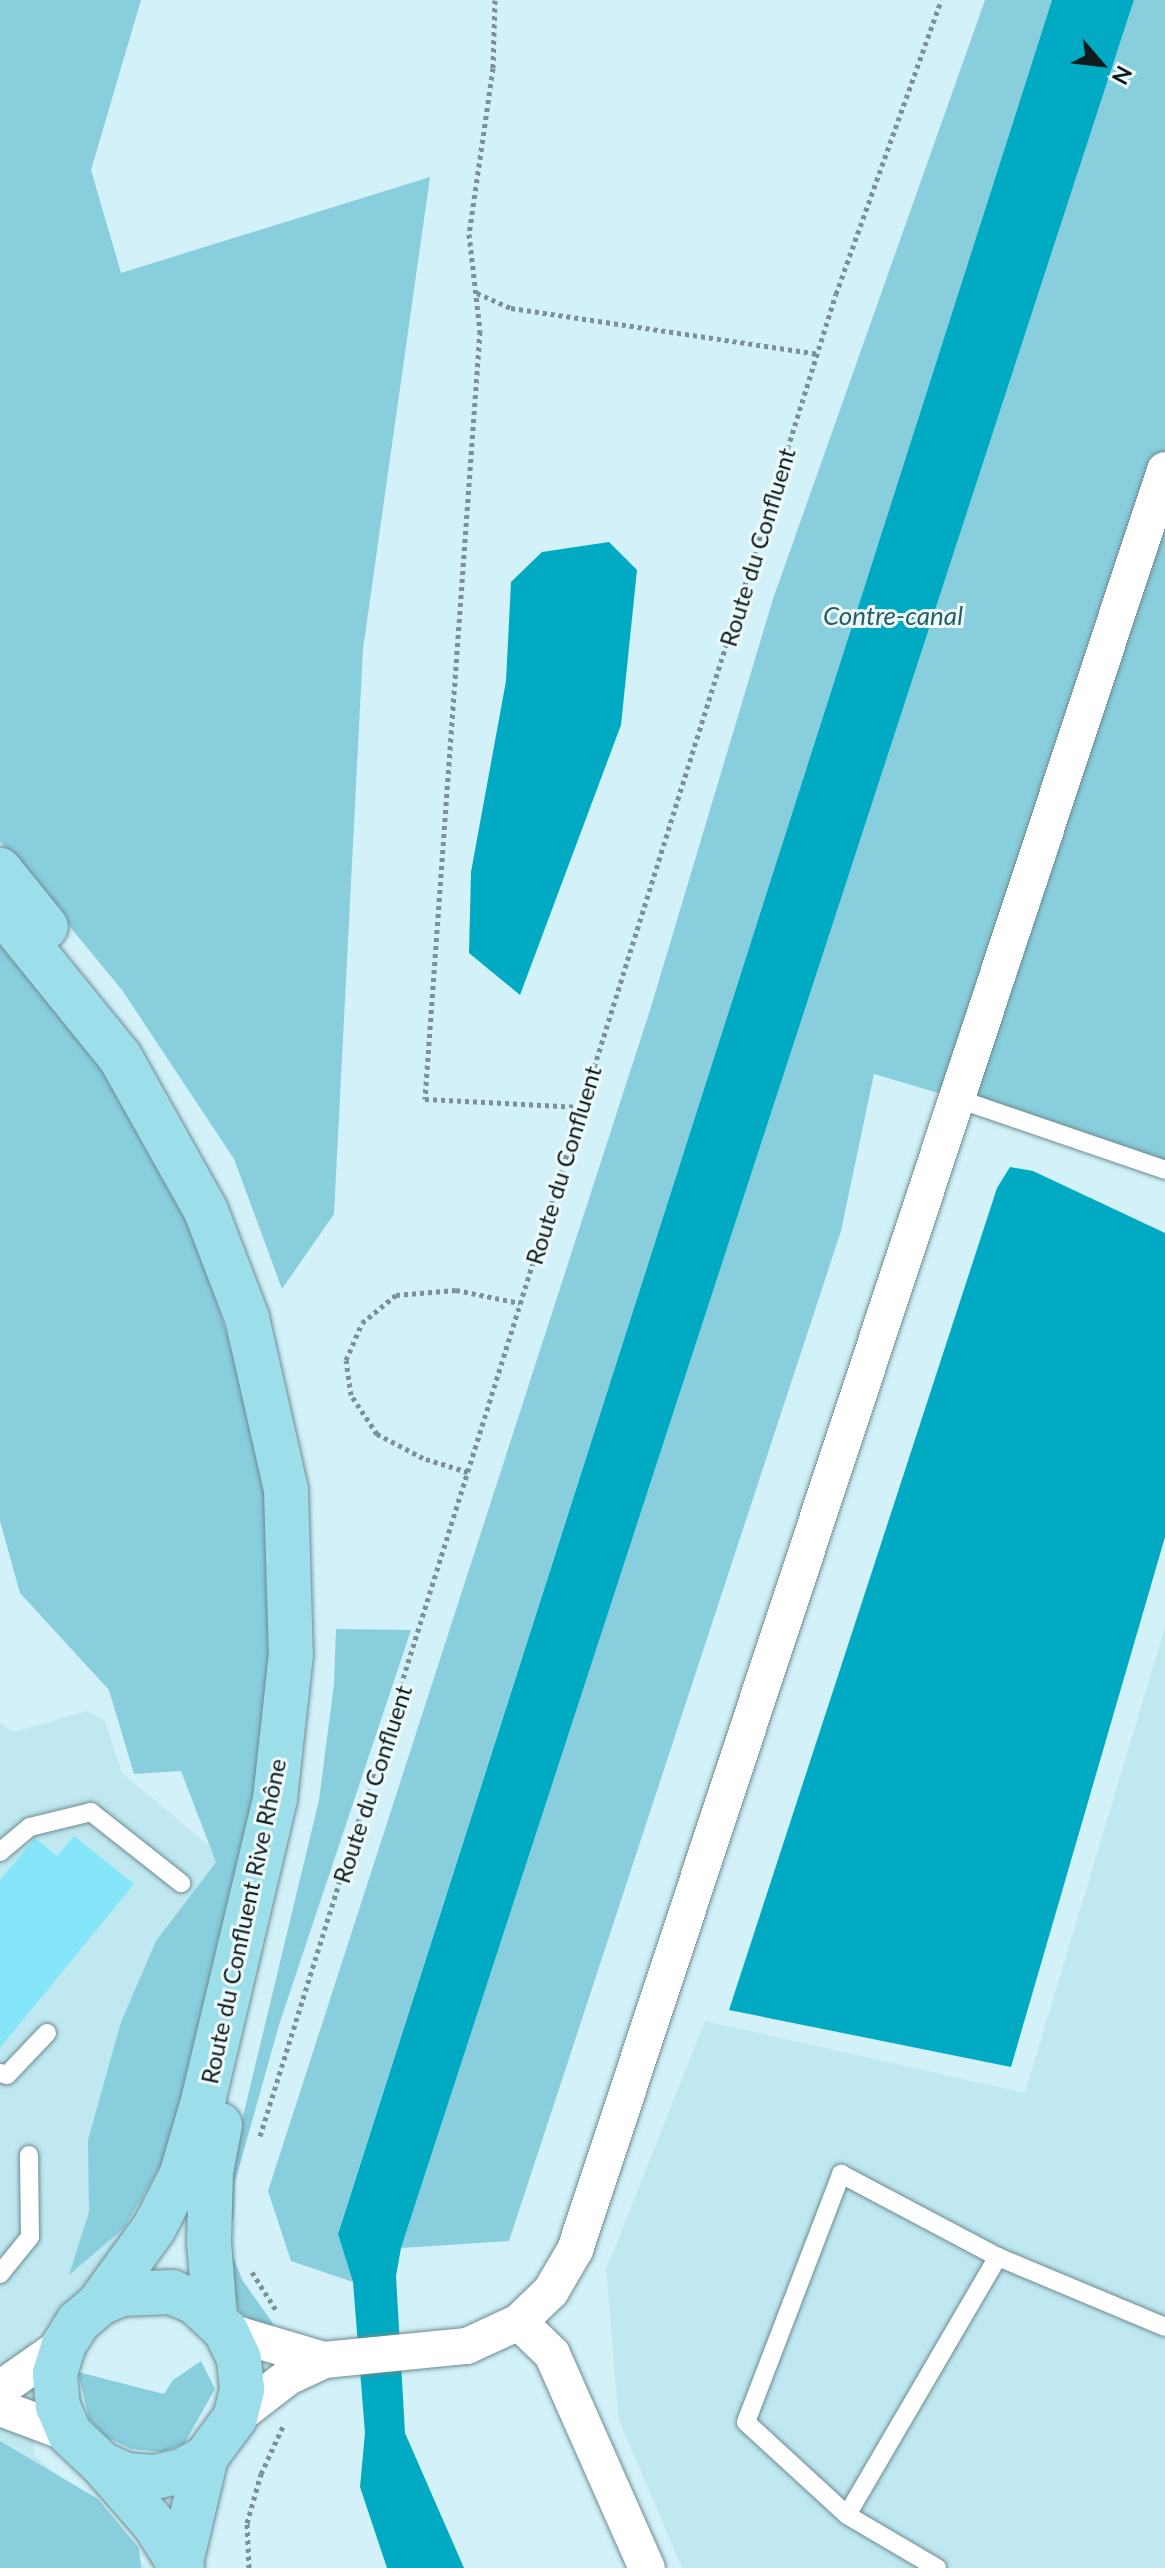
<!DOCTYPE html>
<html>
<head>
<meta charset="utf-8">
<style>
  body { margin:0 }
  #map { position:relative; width:1165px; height:2568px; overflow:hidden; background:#d2f1f8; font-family:Lato,sans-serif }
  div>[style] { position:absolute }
  .built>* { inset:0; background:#bfe8f1 }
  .green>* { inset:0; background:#89cedd }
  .water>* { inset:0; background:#00aac2 }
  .building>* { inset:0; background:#86e6f9 }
  .path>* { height:5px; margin-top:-2.5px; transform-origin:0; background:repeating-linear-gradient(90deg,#7b9197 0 4px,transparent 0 8px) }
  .roads { filter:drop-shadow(0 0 2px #6e8b91) drop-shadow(0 0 2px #6e8b91) }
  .lane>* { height:18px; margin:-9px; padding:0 9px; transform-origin:9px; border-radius:9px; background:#fff }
  .street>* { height:36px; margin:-18px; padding:0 18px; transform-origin:18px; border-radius:18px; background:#fff }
  .primary>* { height:44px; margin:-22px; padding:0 22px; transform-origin:22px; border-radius:22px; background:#9ddeeb }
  span { translate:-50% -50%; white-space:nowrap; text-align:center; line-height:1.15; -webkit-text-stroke:6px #eefbfd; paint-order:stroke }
  .street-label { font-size:24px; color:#0f1a1d }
  .water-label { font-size:26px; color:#275d68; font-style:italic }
  .north { position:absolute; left:1061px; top:24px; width:80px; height:80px; -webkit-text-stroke:6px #eefbfd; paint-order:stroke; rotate:118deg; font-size:22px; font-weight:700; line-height:32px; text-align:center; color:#0f1a1d }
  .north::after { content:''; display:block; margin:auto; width:28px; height:36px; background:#0f1a1d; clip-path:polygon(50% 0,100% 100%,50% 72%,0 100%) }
</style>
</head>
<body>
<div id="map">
  <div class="built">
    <i style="clip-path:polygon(1165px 1627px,1165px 2568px,682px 2568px,619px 2420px,606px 2270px,705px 2021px,1025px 2093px)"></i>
    <i style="clip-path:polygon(87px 1711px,105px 1721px,122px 1773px,230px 1863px,173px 2135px,127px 2240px,32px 2339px,34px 2456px,89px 2499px,146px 2568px,0 2568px,0 1723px,14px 1732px)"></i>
  </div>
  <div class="green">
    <i style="clip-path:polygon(0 0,141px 0,91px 170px,121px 273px,430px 177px,363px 649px,334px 1214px,282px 1289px,234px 1159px,122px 990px,0 842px)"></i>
    <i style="clip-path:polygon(985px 0,1052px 0,338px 2233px,353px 2282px,291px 2261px,268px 2191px,651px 1007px,773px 599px)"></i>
    <i style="clip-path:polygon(1134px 0,1165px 0,1165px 1160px,874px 1074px,841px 1231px,509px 2241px,401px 2248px)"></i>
    <i style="clip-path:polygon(0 941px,87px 1047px,146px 1139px,198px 1242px,248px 1401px,273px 1542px,265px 1741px,182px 2129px,124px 2228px,69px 2275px,89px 2212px,88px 2140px,121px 2022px,156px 1941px,216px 1862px,181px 1771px,134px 1774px,109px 1690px,20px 1593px,0 1521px)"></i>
    <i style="clip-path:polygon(336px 1629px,411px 1630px,279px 2025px,235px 2182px,234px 2217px,228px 2230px,221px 2208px,319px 1800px,334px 1684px)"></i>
    <i style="clip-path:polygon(230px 2250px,243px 2281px,272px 2322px,275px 2336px,241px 2313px,234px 2300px)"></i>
    <i style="clip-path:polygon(201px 2361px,215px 2389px,184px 2444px,162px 2452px,131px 2449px,106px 2437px,89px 2419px,78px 2372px,164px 2394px,173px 2380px)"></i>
    <i style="clip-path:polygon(0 2441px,98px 2499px,139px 2548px,141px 2568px,0 2568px)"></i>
  </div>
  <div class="water">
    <i style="clip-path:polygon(1052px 0,1134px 0,401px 2248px,396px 2276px,405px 2433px,464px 2568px,387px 2568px,360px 2487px,365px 2433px,353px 2282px,338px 2234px)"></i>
    <i style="clip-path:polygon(609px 542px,637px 570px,621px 725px,520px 995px,469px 953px,471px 872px,506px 681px,511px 582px,542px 552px)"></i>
    <i style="clip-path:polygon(1010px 1167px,1033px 1171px,1165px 1233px,1165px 1537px,1011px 2067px,729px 2010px,997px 1188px)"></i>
  </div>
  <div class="building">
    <i style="clip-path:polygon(74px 1836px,134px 1884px,0 2048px,0 1880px,35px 1838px,57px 1856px)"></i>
  </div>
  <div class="path">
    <i style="left:495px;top:0;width:68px;rotate:91.7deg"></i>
    <i style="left:493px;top:68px;width:168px;rotate:98.2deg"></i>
    <i style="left:469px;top:234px;width:98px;rotate:83.5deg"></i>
    <i style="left:480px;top:331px;width:770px;rotate:94.1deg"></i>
    <i style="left:425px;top:1099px;width:156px;rotate:2.9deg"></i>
    <i style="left:477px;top:293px;width:37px;rotate:24deg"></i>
    <i style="left:511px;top:308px;width:310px;rotate:8.5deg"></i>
    <i style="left:468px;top:1472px;width:47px;rotate:-162.7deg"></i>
    <i style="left:423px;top:1458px;width:52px;rotate:-152.4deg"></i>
    <i style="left:377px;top:1434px;width:47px;rotate:-123.7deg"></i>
    <i style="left:351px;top:1395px;width:35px;rotate:-98deg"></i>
    <i style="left:346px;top:1360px;width:40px;rotate:-66.6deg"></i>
    <i style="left:362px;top:1323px;width:44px;rotate:-39.5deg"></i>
    <i style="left:396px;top:1295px;width:60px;rotate:-4.8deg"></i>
    <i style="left:456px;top:1290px;width:65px;rotate:11.5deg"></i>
    <i style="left:260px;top:2136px;width:1930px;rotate:-72.64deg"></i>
    <i style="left:836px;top:294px;width:312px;rotate:-70.3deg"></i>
    <i style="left:252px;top:2272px;width:45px;rotate:57.7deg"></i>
    <i style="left:249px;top:2568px;width:45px;rotate:-92.5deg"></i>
    <i style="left:247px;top:2523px;width:51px;rotate:-74.1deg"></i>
    <i style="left:261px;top:2474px;width:55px;rotate:-65.3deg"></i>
  </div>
  <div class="roads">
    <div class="lane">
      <i style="left:958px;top:1099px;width:219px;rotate:18.9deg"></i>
      <i style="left:0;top:1852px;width:39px;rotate:-40deg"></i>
      <i style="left:30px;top:1827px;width:63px;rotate:-13.8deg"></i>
      <i style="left:91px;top:1812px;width:115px;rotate:38.3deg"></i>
      <i style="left:0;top:2073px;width:7px;rotate:16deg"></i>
      <i style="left:7px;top:2075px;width:58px;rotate:-46.4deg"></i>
      <i style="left:0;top:2274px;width:48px;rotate:-51deg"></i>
      <i style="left:30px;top:2237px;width:82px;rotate:-90.7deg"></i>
      <i style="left:847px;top:2515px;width:137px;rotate:-137.4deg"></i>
      <i style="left:746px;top:2422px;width:266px;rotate:-69deg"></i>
      <i style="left:841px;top:2174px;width:178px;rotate:27.9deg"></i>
      <i style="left:937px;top:2568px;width:104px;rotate:-149.5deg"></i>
      <i style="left:847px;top:2515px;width:299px;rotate:-59.7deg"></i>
      <i style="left:998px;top:2257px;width:181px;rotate:22.7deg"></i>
    </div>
    <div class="street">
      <i style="left:519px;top:2322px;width:46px;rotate:44.1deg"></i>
      <i style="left:552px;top:2354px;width:234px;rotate:66.1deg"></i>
      <i style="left:226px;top:2331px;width:102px;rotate:16.5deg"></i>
      <i style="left:324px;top:2360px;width:144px;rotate:-5.6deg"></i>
      <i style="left:467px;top:2346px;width:57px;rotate:-24.8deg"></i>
      <i style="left:519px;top:2322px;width:45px;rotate:-44.1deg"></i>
      <i style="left:551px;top:2291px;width:48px;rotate:-59.7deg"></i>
      <i style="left:575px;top:2250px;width:1875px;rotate:-71.66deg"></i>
      <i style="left:0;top:2389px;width:78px;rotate:-35.1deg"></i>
      <i style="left:0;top:2408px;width:75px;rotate:20.4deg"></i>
      <i style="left:235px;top:2418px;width:67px;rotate:-37.7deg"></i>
      <i style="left:288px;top:2377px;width:40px;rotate:-25deg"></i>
    </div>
    <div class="primary">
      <i style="left:0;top:870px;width:73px;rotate:51.1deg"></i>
      <i style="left:0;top:909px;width:191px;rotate:51deg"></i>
      <i style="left:120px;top:1057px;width:176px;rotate:60.8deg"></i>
      <i style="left:206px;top:1211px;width:115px;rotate:69deg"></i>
      <i style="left:247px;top:1318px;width:176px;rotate:77.2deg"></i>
      <i style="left:286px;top:1490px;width:164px;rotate:88.3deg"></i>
      <i style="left:291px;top:1654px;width:146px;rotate:96.3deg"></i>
      <i style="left:275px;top:1799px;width:307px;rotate:103.4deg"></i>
      <i style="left:204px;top:2098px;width:81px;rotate:106.4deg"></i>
      <i style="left:181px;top:2176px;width:59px;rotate:117.4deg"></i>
      <i style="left:154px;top:2228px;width:94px;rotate:125.9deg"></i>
      <i style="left:99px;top:2304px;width:28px;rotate:139deg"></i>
      <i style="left:78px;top:2322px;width:26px;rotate:122deg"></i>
      <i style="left:64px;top:2344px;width:31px;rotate:107deg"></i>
      <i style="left:55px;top:2374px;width:32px;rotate:85deg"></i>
      <i style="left:58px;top:2406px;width:30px;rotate:67deg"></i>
      <i style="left:70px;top:2434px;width:44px;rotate:43.2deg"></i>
      <i style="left:102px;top:2464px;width:27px;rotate:24deg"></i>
      <i style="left:127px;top:2475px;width:28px;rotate:4deg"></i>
      <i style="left:155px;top:2477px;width:28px;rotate:-13deg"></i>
      <i style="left:182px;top:2471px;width:28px;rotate:-30deg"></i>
      <i style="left:206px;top:2457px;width:49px;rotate:-53.4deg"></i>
      <i style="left:235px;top:2418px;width:30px;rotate:-76deg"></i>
      <i style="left:242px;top:2389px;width:30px;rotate:-96deg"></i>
      <i style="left:239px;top:2359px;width:31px;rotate:-115deg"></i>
      <i style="left:226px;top:2331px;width:42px;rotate:-136.9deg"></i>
      <i style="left:195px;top:2302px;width:25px;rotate:-157deg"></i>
      <i style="left:172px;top:2292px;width:51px;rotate:177.8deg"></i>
      <i style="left:121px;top:2294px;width:24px;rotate:156deg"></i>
      <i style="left:215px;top:2317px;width:75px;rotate:-94.6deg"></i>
      <i style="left:209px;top:2242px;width:70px;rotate:-88.4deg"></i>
      <i style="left:211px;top:2172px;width:48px;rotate:-79.2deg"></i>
      <i style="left:102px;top:2464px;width:81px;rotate:49deg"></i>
      <i style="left:155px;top:2525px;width:51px;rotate:57.9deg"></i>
      <i style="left:181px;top:2562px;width:108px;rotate:-76.6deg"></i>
    </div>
  </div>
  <div class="street-label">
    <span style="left:757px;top:547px;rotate:-73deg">Route du Confluent</span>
    <span style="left:563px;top:1165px;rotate:-73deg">Route du Confluent</span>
    <span style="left:372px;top:1784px;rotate:-72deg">Route du Confluent</span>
    <span style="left:243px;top:1921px;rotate:-78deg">Route du Confluent Rive Rhône</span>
  </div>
  <div class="water-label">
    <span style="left:893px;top:616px">Contre-canal</span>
  </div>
  <div class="north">N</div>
</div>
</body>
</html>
